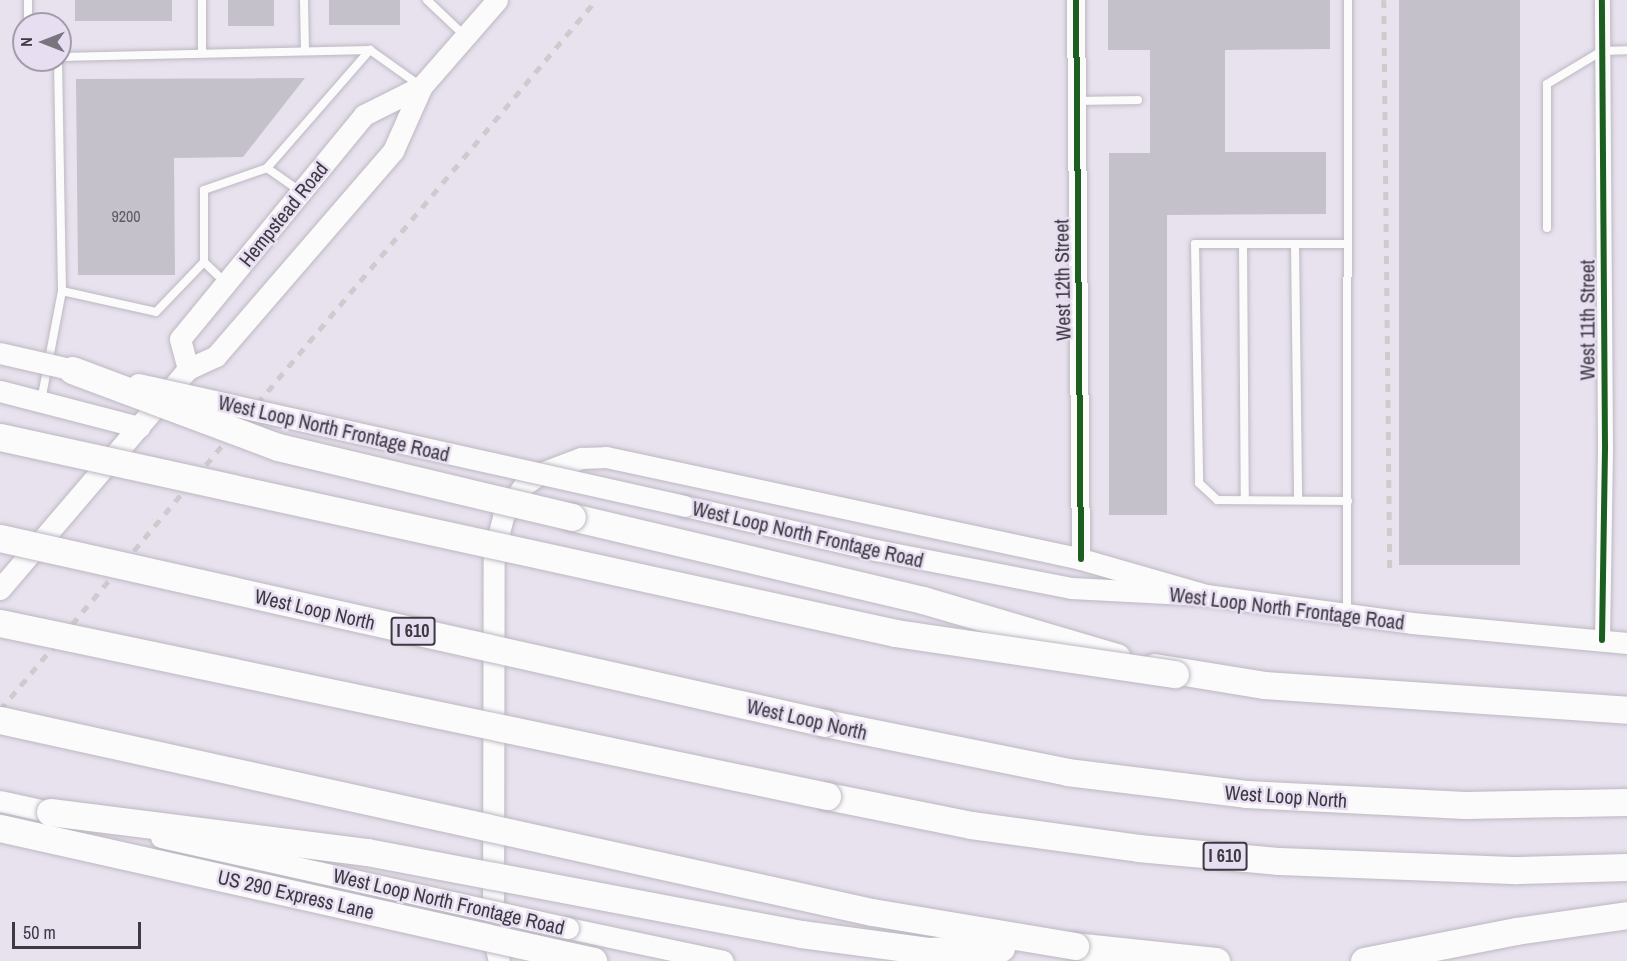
<!DOCTYPE html>
<html>
<head>
<meta charset="utf-8">
<style>
  body { margin:0 }
  #map { position:relative; width:1627px; height:961px; overflow:hidden; background:#e8e2ee; font-family:"Archivo Narrow",sans-serif }
  div>[style] { position:absolute }
  .building>* { inset:0; background:#c5c1ca; transform-origin:0 0 }
  .roads { filter:drop-shadow(0 0 2px #bcb8c1) drop-shadow(0 0 2px #bcb8c1) }
  .service>* { height:8px; margin:-4px; padding:0 4px; transform-origin:4px; border-radius:4px; background:#fcfbfc }
  .minor>* { height:15px; margin:-7.5px; padding:0 7.5px; transform-origin:7.5px; border-radius:7.5px; background:#fcfbfc }
  .tertiary>* { height:18px; margin:-9px; padding:0 9px; transform-origin:9px; border-radius:9px; background:#fcfbfc }
  .secondary>* { height:21px; margin:-10.5px; padding:0 10.5px; transform-origin:10.5px; border-radius:10.5px; background:#fcfbfc }
  .motorway>* { height:27px; margin:-13.5px; padding:0 13.5px; transform-origin:13.5px; border-radius:13.5px; background:#fcfbfc }
  .rail>* { height:4.5px; margin-top:-2.25px; transform-origin:0; background:repeating-linear-gradient(90deg,#cccbce 0 8px,transparent 0 16px) }
  .bridges { filter:drop-shadow(0 0 2px #bcb8c1) drop-shadow(0 0 2px #bcb8c1) }
  .secondary-bridge>* { height:21px; margin:-10.5px; padding:0 10.5px; transform-origin:10.5px; border-radius:10.5px; background:#fcfbfc }
  .motorway-bridge>* { height:27px; margin:-13.5px; padding:0 13.5px; transform-origin:13.5px; border-radius:13.5px; background:#fcfbfc }
  .cycleway>* { height:6px; margin:-3px; padding:0 3px; transform-origin:3px; border-radius:3px; background:#1b5e20 }
  span { translate:-50% -50%; white-space:nowrap; text-align:center; line-height:1.15; -webkit-text-stroke:5px #e8def2; paint-order:stroke }
  .number-label { font-size:16px; color:#5f5b63 }
  .number-label span { -webkit-text-stroke-width:0 }
  .shield-label span { padding:2px 4px; background:#e8def2; border:2px solid; border-radius:4px; -webkit-text-stroke-width:0 }
  .shield-label { font-size:18px; color:#3d3941; font-weight:700 }
  .street-label { font-size:20px; color:#3d3941 }
  .north { position:absolute; left:12px; top:12px; width:60px; height:60px; box-sizing:border-box; background:#e8def2; border:2px solid #a49cab; border-radius:50%; rotate:270deg; font-size:16px; font-weight:700; line-height:24px; text-align:center; color:#3d3941 }
  .north::after { content:''; display:block; margin:auto; width:21px; height:27px; background:#79747e; clip-path:polygon(50% 0,100% 100%,50% 72%,0 100%) }
  .scale { position:absolute; left:12px; top:922px; width:129px; height:27px; box-sizing:border-box; border:3px solid #3d3941; border-top:0; padding-left:8px; font-size:18px; line-height:21px; white-space:nowrap; color:#3d3941; -webkit-text-stroke:4px #e8def2; paint-order:stroke }
</style>
</head>
<body>
<div id="map">
  <div class="building">
    <i style="left:75px;top:0;width:97px;height:21px"></i>
    <i style="left:228px;top:0;width:46px;height:26px"></i>
    <i style="left:329px;top:0;width:71px;height:25px"></i>
    <i style="clip-path:polygon(1108px 0,1330px 0,1330px 49px,1225px 50px,1225px 152px,1326px 152px,1326px 214px,1167px 215px,1167px 515px,1109px 515px,1109px 153px,1150px 153px,1150px 50px,1108px 50px)"></i>
    <i style="left:1399px;top:0;width:121px;height:565px"></i>
    <i style="clip-path:polygon(305px 78px,243px 157px,174px 158px,175px 275px,78px 275px,76px 79px)"></i>
  </div>
  <div class="roads">
    <div class="service">
      <i style="left:28px;top:0;width:24px;rotate:90deg"></i>
      <i style="left:202px;top:0;width:52px;rotate:90deg"></i>
      <i style="left:304px;top:0;width:51px;rotate:88.9deg"></i>
      <i style="left:427px;top:0;width:51px;rotate:43.4deg"></i>
      <i style="left:60px;top:57px;width:310px;rotate:-1.3deg"></i>
      <i style="left:370px;top:50px;width:60px;rotate:35.5deg"></i>
      <i style="left:1078px;top:101px;width:60px;rotate:-1deg"></i>
      <i style="left:267px;top:168px;width:40px;rotate:34.9deg"></i>
      <i style="left:1547px;top:228px;width:144px;rotate:-90deg"></i>
      <i style="left:1547px;top:84px;width:64px;rotate:-31deg"></i>
      <i style="left:1602px;top:51px;width:25px;rotate:-2deg"></i>
      <i style="left:1243px;top:244px;width:256px;rotate:89.6deg"></i>
      <i style="left:1295px;top:244px;width:256px;rotate:89.3deg"></i>
      <i style="left:1348px;top:244px;width:153px;rotate:180deg"></i>
      <i style="left:1195px;top:244px;width:239px;rotate:89deg"></i>
      <i style="left:1199px;top:483px;width:25px;rotate:43deg"></i>
      <i style="left:1217px;top:500px;width:131px;rotate:0.4deg"></i>
      <i style="left:204px;top:262px;width:29px;rotate:44deg"></i>
      <i style="left:62px;top:291px;width:96px;rotate:12.6deg"></i>
      <i style="left:156px;top:312px;width:69px;rotate:-46.2deg"></i>
      <i style="left:204px;top:262px;width:72px;rotate:-90deg"></i>
      <i style="left:204px;top:190px;width:67px;rotate:-19.2deg"></i>
      <i style="left:267px;top:168px;width:157px;rotate:-48.9deg"></i>
      <i style="left:41px;top:401px;width:112px;rotate:-79.2deg"></i>
      <i style="left:62px;top:291px;width:231px;rotate:-91deg"></i>
      <i style="left:1347px;top:613px;width:613px;rotate:-89.91deg"></i>
    </div>
    <div class="minor">
      <i style="left:1602px;top:640px;width:195px;rotate:-89.1deg"></i>
      <i style="left:1605px;top:445px;width:445px;rotate:-90.4deg"></i>
    </div>
    <div class="tertiary">
      <i style="left:1076px;top:0;width:559px;rotate:89.49deg"></i>
    </div>
    <div class="secondary">
      <i style="left:188px;top:369px;width:31px;rotate:-105deg"></i>
      <i style="left:180px;top:339px;width:290px;rotate:-50.6deg"></i>
      <i style="left:364px;top:115px;width:65px;rotate:-26.6deg"></i>
      <i style="left:0;top:391px;width:144px;rotate:14.5deg"></i>
      <i style="left:685px;top:506px;width:196px;rotate:13deg"></i>
      <i style="left:876px;top:550px;width:199px;rotate:11deg"></i>
      <i style="left:1071px;top:588px;width:135px;rotate:3deg"></i>
      <i style="left:1206px;top:595px;width:208px;rotate:7.7deg"></i>
      <i style="left:1412px;top:623px;width:216px;rotate:5.3deg"></i>
      <i style="left:0;top:589px;width:289px;rotate:-49.5deg"></i>
      <i style="left:188px;top:369px;width:31px;rotate:-25deg"></i>
      <i style="left:216px;top:356px;width:271px;rotate:-49.2deg"></i>
      <i style="left:393px;top:151px;width:71px;rotate:-66deg"></i>
      <i style="left:422px;top:86px;width:114px;rotate:-48.9deg"></i>
      <i style="left:0;top:801px;width:51px;rotate:12.4deg"></i>
      <i style="left:568px;top:928px;width:158px;rotate:12deg"></i>
      <i style="left:499px;top:961px;width:25px;rotate:-104deg"></i>
      <i style="left:493px;top:937px;width:384px;rotate:-89.9deg"></i>
      <i style="left:494px;top:553px;width:38px;rotate:-76deg"></i>
      <i style="left:503px;top:516px;width:37px;rotate:-56deg"></i>
      <i style="left:524px;top:485px;width:21px;rotate:-35deg"></i>
      <i style="left:541px;top:473px;width:43px;rotate:-20.6deg"></i>
      <i style="left:581px;top:458px;width:25px;rotate:-2deg"></i>
      <i style="left:606px;top:457px;width:486px;rotate:12.1deg"></i>
      <i style="left:1081px;top:559px;width:130px;rotate:16.1deg"></i>
    </div>
    <div class="motorway">
      <i style="left:572px;top:517px;width:361px;rotate:13.3deg"></i>
      <i style="left:923px;top:600px;width:202px;rotate:16.4deg"></i>
      <i style="left:1154px;top:667px;width:111px;rotate:9.3deg"></i>
      <i style="left:1264px;top:685px;width:364px;rotate:3.9deg"></i>
      <i style="left:825px;top:723px;width:247px;rotate:11.4deg"></i>
      <i style="left:1067px;top:772px;width:180px;rotate:7deg"></i>
      <i style="left:1246px;top:794px;width:219px;rotate:2.9deg"></i>
      <i style="left:1465px;top:805px;width:162px;rotate:-1.1deg"></i>
      <i style="left:827px;top:796px;width:147px;rotate:11.4deg"></i>
      <i style="left:971px;top:825px;width:169px;rotate:7.8deg"></i>
      <i style="left:1138px;top:848px;width:142px;rotate:5.3deg"></i>
      <i style="left:1279px;top:861px;width:239px;rotate:2.2deg"></i>
      <i style="left:1518px;top:870px;width:109px;rotate:-1.6deg"></i>
      <i style="left:1075px;top:946px;width:142px;rotate:6.1deg"></i>
      <i style="left:1364px;top:961px;width:155px;rotate:-11.2deg"></i>
      <i style="left:1516px;top:931px;width:112px;rotate:-8.2deg"></i>
    </div>
  </div>
  <div class="rail">
    <i style="left:1384px;top:0;width:569px;rotate:89.4deg"></i>
    <i style="left:0;top:710px;width:927px;rotate:-49.99deg"></i>
  </div>
  <div class="bridges">
    <div class="secondary-bridge">
      <i style="left:0;top:353px;width:89px;rotate:12.9deg"></i>
      <i style="left:138px;top:384px;width:560px;rotate:12.57deg"></i>
      <i style="left:161px;top:837px;width:417px;rotate:12.6deg"></i>
    </div>
    <div class="motorway-bridge">
      <i style="left:72px;top:370px;width:220px;rotate:20.5deg"></i>
      <i style="left:278px;top:447px;width:302px;rotate:13.4deg"></i>
      <i style="left:0;top:437px;width:917px;rotate:12.34deg"></i>
      <i style="left:896px;top:633px;width:282px;rotate:8.4deg"></i>
      <i style="left:0;top:538px;width:845px;rotate:12.64deg"></i>
      <i style="left:0;top:623px;width:845px;rotate:11.82deg"></i>
      <i style="left:0;top:720px;width:893px;rotate:12.42deg"></i>
      <i style="left:872px;top:912px;width:206px;rotate:9.5deg"></i>
      <i style="left:50px;top:812px;width:320px;rotate:7.2deg"></i>
      <i style="left:367px;top:852px;width:442px;rotate:10.7deg"></i>
      <i style="left:801px;top:934px;width:128px;rotate:7.6deg"></i>
      <i style="left:928px;top:951px;width:73px;rotate:-2.4deg"></i>
      <i style="left:0;top:828px;width:608px;rotate:12.64deg"></i>
    </div>
  </div>
  <div class="cycleway">
    <i style="left:1076px;top:0;width:559px;rotate:89.49deg"></i>
    <i style="left:1602px;top:640px;width:195px;rotate:-89.1deg"></i>
    <i style="left:1605px;top:445px;width:445px;rotate:-90.4deg"></i>
  </div>
  <div class="number-label">
    <span style="left:126px;top:216px">9200</span>
  </div>
  <div class="shield-label">
    <span style="left:413px;top:631px">I 610</span>
    <span style="left:1225px;top:856px">I 610</span>
  </div>
  <div class="street-label">
    <span style="left:283px;top:214px;rotate:-51deg">Hempstead Road</span>
    <span style="left:1062px;top:280px;rotate:-91deg">West 12th Street</span>
    <span style="left:1587px;top:320px;rotate:-90deg">West 11th Street</span>
    <span style="left:334px;top:428px;rotate:13deg">West Loop North Frontage Road</span>
    <span style="left:808px;top:534px;rotate:13deg">West Loop North Frontage Road</span>
    <span style="left:1287px;top:608px;rotate:7deg">West Loop North Frontage Road</span>
    <span style="left:315px;top:609px;rotate:13deg">West Loop North</span>
    <span style="left:807px;top:719px;rotate:13deg">West Loop North</span>
    <span style="left:1286px;top:796px;rotate:4deg">West Loop North</span>
    <span style="left:296px;top:894px;rotate:13deg">US 290 Express Lane</span>
    <span style="left:449px;top:901px;rotate:13deg">West Loop North Frontage Road</span>
  </div>
  <div class="north">N</div>
  <div class="scale">50 m</div>
</div>
</body>
</html>
